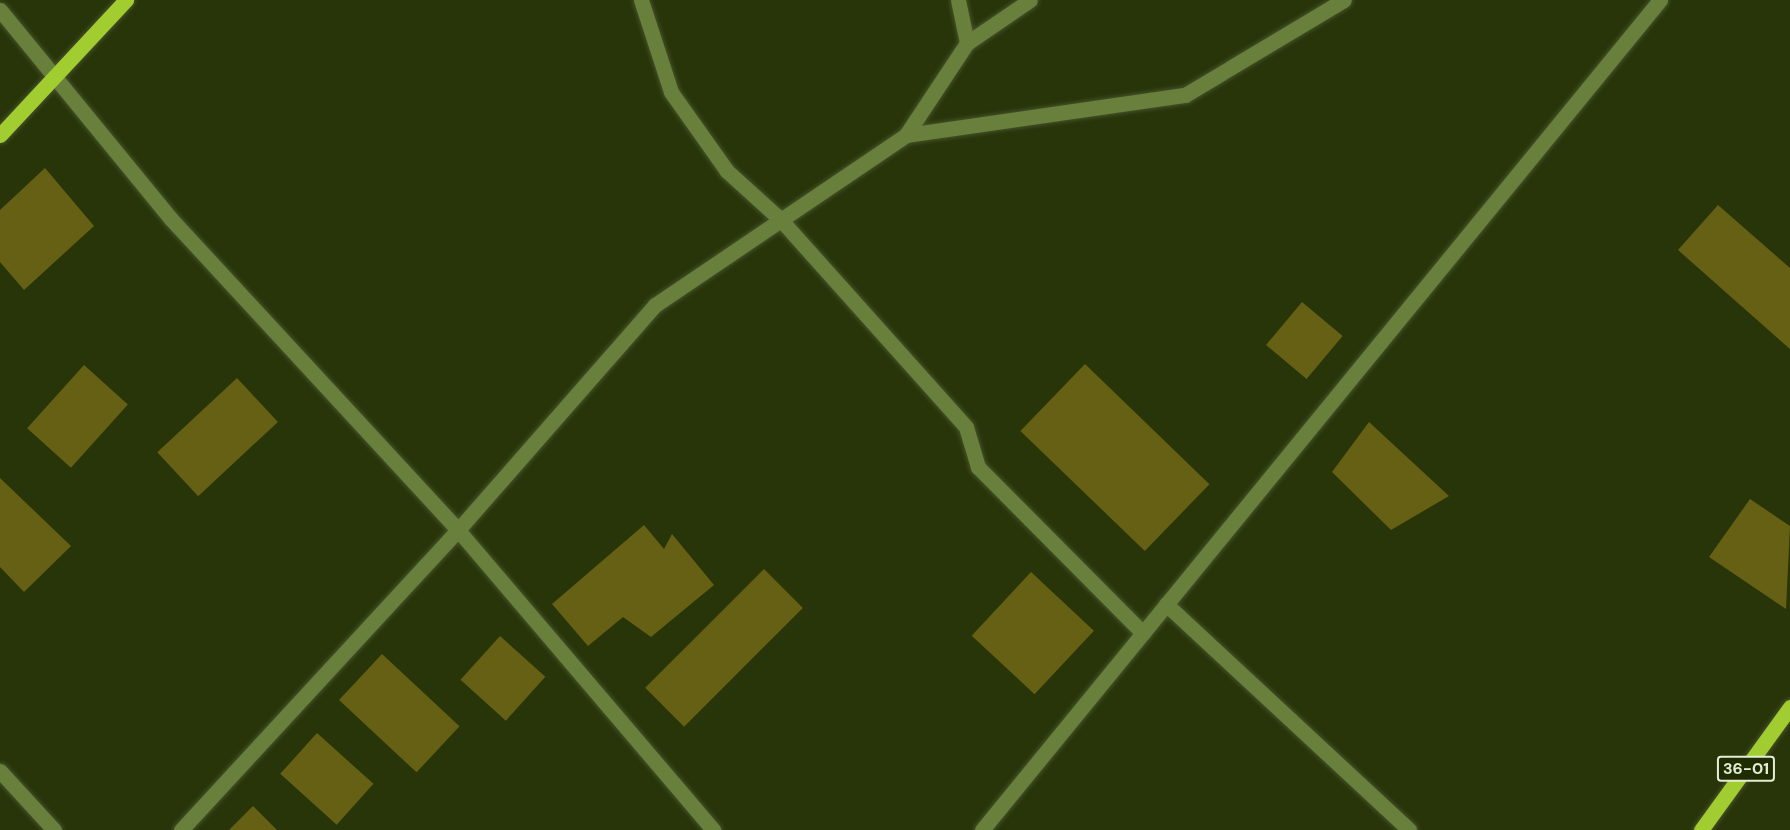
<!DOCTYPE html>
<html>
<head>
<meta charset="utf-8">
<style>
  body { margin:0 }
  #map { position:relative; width:1790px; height:830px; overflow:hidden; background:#283509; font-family:"DM Sans",sans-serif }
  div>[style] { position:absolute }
  .building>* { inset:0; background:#666015; transform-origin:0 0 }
  .roads { filter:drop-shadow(0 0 2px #46522a) drop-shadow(0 0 2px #46522a) }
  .minor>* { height:15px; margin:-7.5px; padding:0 7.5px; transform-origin:7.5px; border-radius:7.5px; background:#697f3c }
  .major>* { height:15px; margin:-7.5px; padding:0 7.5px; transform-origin:7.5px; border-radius:7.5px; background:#a2cd30 }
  span { translate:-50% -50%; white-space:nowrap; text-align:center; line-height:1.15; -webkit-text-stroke:5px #1f2b00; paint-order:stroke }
  .shield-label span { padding:2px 4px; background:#1f2b00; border:2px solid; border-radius:4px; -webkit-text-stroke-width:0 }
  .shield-label { font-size:16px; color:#e4edd5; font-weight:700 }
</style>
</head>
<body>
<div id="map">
  <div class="building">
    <i style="clip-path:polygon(45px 168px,94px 226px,24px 290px,0 262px,0 210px)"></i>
    <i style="clip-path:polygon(1718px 205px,1790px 268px,1790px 349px,1678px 250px)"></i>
    <i style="left:1302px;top:302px;width:53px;height:56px;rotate:40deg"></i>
    <i style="left:1085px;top:364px;width:173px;height:93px;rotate:44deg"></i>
    <i style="left:84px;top:365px;width:59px;height:85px;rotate:42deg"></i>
    <i style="left:237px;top:378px;width:60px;height:109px;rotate:47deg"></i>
    <i style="clip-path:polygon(1369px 422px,1449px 496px,1391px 530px,1332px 472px)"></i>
    <i style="clip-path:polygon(0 478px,71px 546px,24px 592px,0 567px)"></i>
    <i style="clip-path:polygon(1750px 499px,1790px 526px,1786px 609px,1709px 557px)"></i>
    <i style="clip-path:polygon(644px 525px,664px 549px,672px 534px,714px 585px,651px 637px,623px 617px,588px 646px,552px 604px)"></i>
    <i style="left:764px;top:569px;width:55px;height:168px;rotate:45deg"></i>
    <i style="left:1031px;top:572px;width:86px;height:87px;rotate:43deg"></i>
    <i style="left:500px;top:636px;width:61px;height:59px;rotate:42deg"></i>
    <i style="left:382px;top:654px;width:106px;height:63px;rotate:43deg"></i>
    <i style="left:317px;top:733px;width:76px;height:55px;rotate:42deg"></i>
    <i style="clip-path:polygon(253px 806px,277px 830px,229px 830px)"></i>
  </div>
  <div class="roads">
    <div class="minor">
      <i style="left:641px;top:0;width:97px;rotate:71.9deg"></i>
      <i style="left:671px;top:92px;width:97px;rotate:54.7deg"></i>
      <i style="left:727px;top:171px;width:73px;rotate:42.2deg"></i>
      <i style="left:781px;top:220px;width:278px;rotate:48.2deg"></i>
      <i style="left:966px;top:427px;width:42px;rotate:73.3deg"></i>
      <i style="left:978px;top:467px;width:234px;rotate:45.2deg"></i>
      <i style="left:958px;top:0;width:44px;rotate:78.2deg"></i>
      <i style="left:0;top:10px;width:271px;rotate:50.7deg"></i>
      <i style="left:172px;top:220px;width:422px;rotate:47.3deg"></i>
      <i style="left:458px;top:530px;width:394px;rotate:49.6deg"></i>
      <i style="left:906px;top:135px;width:110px;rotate:-56.5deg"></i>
      <i style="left:967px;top:43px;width:76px;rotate:-34.3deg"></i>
      <i style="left:1166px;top:604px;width:332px;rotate:42.9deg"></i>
      <i style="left:0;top:771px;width:80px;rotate:47.5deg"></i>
      <i style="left:181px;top:830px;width:408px;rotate:-47.3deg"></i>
      <i style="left:458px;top:530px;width:299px;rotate:-48.8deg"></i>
      <i style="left:655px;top:305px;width:303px;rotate:-34.1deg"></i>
      <i style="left:906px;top:135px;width:282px;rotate:-8.2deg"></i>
      <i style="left:1185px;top:95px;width:185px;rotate:-30.9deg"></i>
      <i style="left:982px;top:830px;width:1072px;rotate:-50.76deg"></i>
    </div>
    <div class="major">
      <i style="left:0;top:135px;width:185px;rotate:-47deg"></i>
      <i style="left:1701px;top:830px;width:152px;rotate:-54.1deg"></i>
    </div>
  </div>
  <div class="shield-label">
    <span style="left:1746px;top:769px">36-01</span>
  </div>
</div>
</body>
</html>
